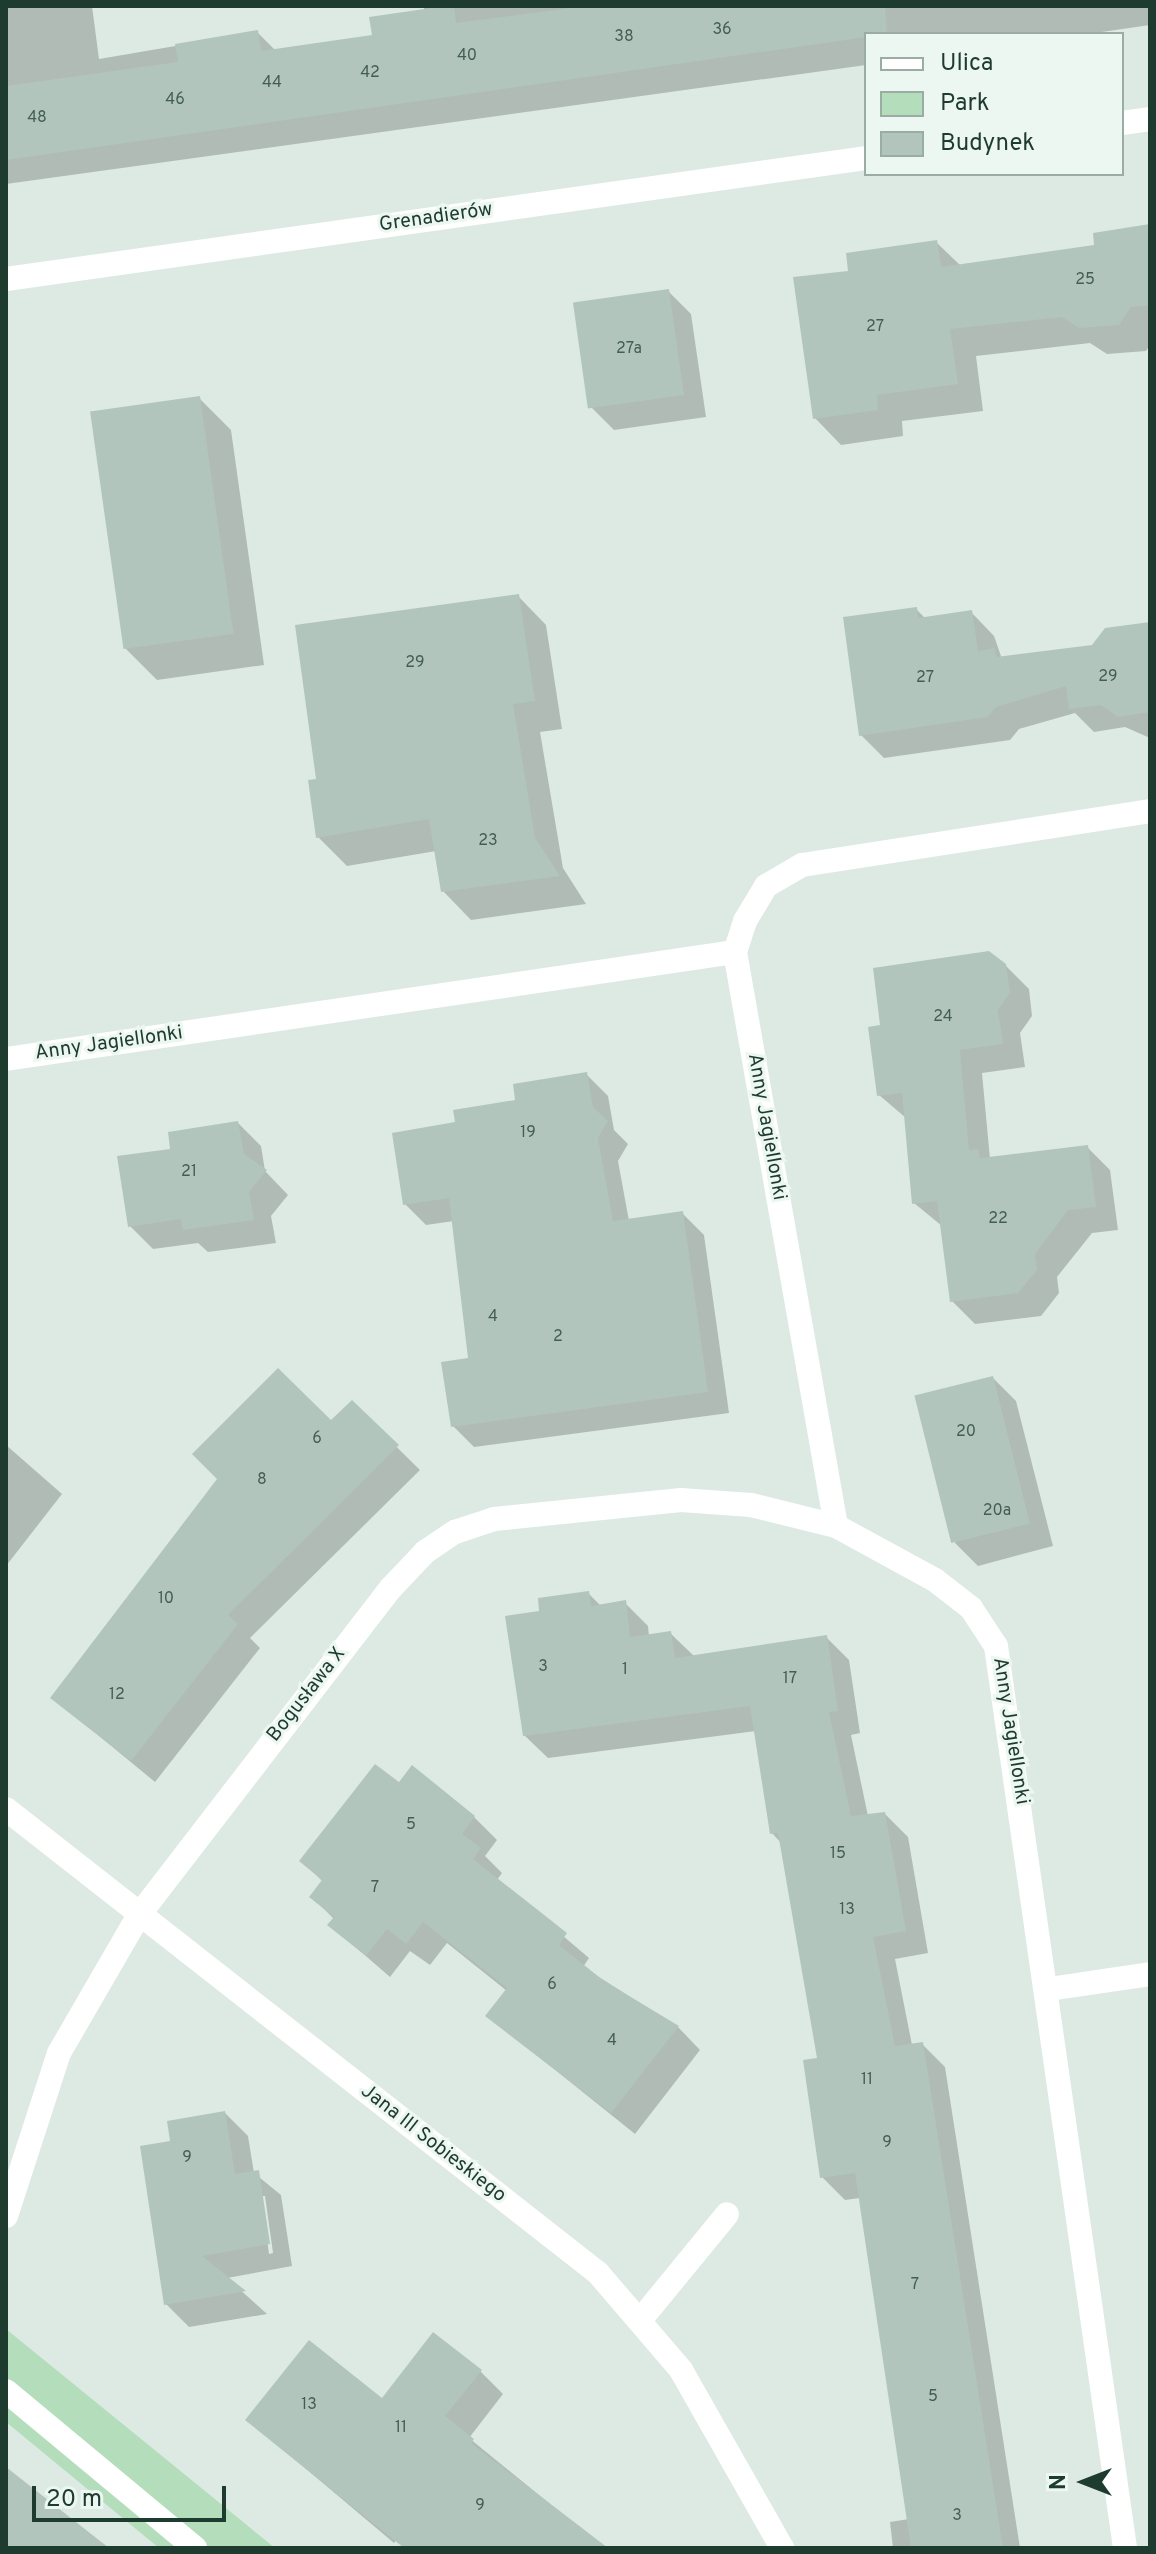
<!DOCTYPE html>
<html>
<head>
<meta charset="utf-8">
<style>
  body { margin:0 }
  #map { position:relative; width:1156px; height:2554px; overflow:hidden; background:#ddeae3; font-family:Overpass,sans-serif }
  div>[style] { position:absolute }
  .green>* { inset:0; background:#b4debb }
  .shadow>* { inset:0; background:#0003 }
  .building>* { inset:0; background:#b2c5bc; transform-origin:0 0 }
  .lane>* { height:24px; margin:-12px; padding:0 12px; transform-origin:12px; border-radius:12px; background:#fff }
  .street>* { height:24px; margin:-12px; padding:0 12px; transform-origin:12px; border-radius:12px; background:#fff }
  span { translate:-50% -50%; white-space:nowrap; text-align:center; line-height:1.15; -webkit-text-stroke:6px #edf7f1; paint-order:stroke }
  .number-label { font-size:16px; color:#435e53 }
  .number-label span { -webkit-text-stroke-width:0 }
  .street-label { font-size:20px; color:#1e3b30 }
  .frame { position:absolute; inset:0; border:8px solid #1e3b30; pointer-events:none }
  .legend { position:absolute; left:864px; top:32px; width:260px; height:144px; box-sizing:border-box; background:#edf7f1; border:2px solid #9aaca4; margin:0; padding:10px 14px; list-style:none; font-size:24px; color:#1e3b30 }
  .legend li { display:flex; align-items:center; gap:16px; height:40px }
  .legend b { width:40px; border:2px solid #9aaca4 }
  .north { position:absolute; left:1044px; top:2442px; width:80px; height:80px; -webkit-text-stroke:6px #edf7f1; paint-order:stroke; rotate:270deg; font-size:22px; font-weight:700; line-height:32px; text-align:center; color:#1e3b30 }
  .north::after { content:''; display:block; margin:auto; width:28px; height:36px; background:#1e3b30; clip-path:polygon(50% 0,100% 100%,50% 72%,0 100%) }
  .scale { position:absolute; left:32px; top:2486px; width:194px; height:36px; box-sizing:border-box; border:4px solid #1e3b30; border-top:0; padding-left:10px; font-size:24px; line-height:28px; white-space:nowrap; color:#1e3b30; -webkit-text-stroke:6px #edf7f1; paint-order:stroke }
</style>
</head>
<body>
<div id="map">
  <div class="green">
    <i style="clip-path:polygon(6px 2329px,275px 2548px,159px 2548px,6px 2422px)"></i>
  </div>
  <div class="shadow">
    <i style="clip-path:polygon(6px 6px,92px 6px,99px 59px,257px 32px,276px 51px,374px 37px,424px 12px,424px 6px,1150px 6px,1150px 25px,1088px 34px,866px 34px,866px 65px,6px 184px)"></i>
    <i style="clip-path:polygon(1150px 227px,1150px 345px,1146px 351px,1107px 354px,1090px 343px,976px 356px,983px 411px,902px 421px,903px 436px,841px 445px,815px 418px,851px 273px,936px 242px,961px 266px,1096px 247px)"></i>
    <i style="clip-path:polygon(668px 291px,691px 314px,706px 417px,614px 430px,591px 407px)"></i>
    <i style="clip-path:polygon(199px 398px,231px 430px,264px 665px,157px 680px,126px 649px)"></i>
    <i style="clip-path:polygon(518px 596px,546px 625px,562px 729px,540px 732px,563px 868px,586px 904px,471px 920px,443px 891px,436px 851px,347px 866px,318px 837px,319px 780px)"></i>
    <i style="clip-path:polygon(916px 609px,926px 619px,971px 612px,994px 636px,1002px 659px,1093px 647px,1150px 624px,1150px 738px,1125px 727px,1094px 732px,1075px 713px,1019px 729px,1010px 740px,884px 758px,861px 735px)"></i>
    <i style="clip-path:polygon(1005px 965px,1029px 989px,1032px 1016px,1020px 1033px,1025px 1067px,982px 1073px,990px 1159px,1087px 1147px,1110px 1170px,1118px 1230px,1092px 1233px,1057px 1277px,1059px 1293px,1041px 1316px,975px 1324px,952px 1301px,942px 1226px,914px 1203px,906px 1118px,879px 1095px,882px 1027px)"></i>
    <i style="clip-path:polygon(586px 1074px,608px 1096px,614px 1130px,628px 1144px,618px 1161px,629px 1221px,682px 1213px,704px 1235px,729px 1413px,474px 1447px,453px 1426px,470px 1360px,454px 1221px,426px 1225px,405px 1204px,457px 1124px)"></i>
    <i style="clip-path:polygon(238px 1123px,261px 1146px,265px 1171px,288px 1195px,271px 1216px,276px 1243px,208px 1252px,198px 1243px,153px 1249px,130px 1226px,173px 1150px)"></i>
    <i style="clip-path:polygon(993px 1378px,1016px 1401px,1053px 1546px,978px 1566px,955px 1543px)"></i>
    <i style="clip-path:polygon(352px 1403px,420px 1470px,250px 1638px,260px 1648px,155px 1782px,53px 1698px)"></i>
    <i style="clip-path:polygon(6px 1445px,62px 1494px,6px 1566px)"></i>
    <i style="clip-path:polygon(588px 1593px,601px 1606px,625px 1603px,648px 1626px,649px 1636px,670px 1633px,694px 1656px,826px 1637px,849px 1660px,860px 1733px,851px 1735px,868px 1816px,885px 1814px,908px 1837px,928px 1953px,895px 1959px,912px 2045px,922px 2044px,945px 2067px,1020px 2548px,893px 2548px,890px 2522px,909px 2519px,860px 2198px,845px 2200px,822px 2177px,819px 2060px,782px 1844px,772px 1833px,756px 1731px,548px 1758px,524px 1735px,541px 1613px)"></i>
    <i style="clip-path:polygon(399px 1785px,474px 1817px,497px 1840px,485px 1856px,502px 1873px,497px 1880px,589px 1958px,583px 1967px,678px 2027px,700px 2050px,635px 2134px,488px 2016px,507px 1991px,447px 1943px,430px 1965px,410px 1951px,390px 1977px,330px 1925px,334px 1919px,311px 1896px,323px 1882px,302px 1860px)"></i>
    <i style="clip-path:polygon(evenodd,225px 2113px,248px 2136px,254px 2173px,281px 2195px,292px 2266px,227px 2278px,267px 2314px,189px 2327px,166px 2304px,173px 2143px,225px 2113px,261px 2196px,265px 2196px,273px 2253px,269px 2254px,261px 2196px)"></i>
    <i style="clip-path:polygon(480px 2371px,503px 2394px,469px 2438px,604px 2548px,417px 2548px,400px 2535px,394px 2543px,248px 2420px,383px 2400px)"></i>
  </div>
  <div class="building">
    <i style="clip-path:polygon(445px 6px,454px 6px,456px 23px,587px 6px,885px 6px,887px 34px,6px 160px,6px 86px,178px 62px,175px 44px,258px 30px,261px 51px,372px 35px,369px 17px)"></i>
    <i style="clip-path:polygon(1150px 224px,1150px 305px,1131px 307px,1119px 325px,1079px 328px,1062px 317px,950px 329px,958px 384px,877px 395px,878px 410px,813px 419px,793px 277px,848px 271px,846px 253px,937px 240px,941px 267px,1094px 245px,1093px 233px)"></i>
    <i style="left:669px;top:289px;width:107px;height:97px;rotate:82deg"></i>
    <i style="left:200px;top:396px;width:240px;height:111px;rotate:82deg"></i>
    <i style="clip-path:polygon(519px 594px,535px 701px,513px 704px,535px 838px,560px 876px,441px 892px,429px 819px,316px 838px,308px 780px,316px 779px,295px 625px)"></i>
    <i style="clip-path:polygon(917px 607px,918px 618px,972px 610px,978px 651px,995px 648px,996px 657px,1092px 645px,1105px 628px,1150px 622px,1150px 712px,1118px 717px,1101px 705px,1069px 709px,1066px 686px,996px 707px,987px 717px,859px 736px,843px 617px)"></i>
    <i style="clip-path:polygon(989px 951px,1006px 964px,1010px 992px,998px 1010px,1003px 1044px,960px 1050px,969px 1150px,978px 1149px,980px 1158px,1088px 1145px,1096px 1207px,1068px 1210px,1035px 1254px,1037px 1270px,1018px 1293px,950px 1302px,937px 1201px,912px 1204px,902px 1093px,877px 1096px,868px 1027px,880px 1025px,873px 968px)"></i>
    <i style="clip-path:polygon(587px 1072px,593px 1107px,608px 1121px,598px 1138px,613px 1221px,683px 1211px,708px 1392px,451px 1427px,441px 1362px,468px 1358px,449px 1198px,403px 1205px,392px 1133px,455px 1122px,453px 1110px,515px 1100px,513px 1084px)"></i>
    <i style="clip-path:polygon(238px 1121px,244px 1154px,267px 1170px,249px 1192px,254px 1220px,183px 1230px,181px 1219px,128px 1227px,117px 1156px,170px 1149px,168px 1132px)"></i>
    <i style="clip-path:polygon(278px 1368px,331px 1420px,352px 1400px,399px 1445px,228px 1615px,238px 1624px,131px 1761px,50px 1698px,217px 1479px,192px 1454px)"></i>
    <i style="left:993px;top:1376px;width:152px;height:81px;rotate:76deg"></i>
    <i style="clip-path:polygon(589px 1591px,591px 1606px,626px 1600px,630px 1637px,671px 1631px,675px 1658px,827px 1635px,838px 1711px,829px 1712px,851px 1816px,885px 1812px,906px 1931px,873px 1937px,895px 2046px,923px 2042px,1003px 2548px,911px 2548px,855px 2173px,820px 2178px,803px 2060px,817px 2058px,778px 1833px,770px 1834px,750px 1706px,523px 1736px,505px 1616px,539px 1611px,538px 1598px)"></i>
    <i style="clip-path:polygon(375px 1764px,399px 1782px,412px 1765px,475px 1816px,462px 1834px,481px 1848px,473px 1859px,567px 1933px,559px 1945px,604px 1981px,679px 2026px,611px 2113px,485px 2016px,507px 1988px,423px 1922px,406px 1944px,387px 1929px,366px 1956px,327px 1925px,334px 1917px,309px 1897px,322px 1880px,299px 1861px)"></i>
    <i style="clip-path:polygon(225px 2111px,235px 2174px,259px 2170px,270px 2244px,202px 2256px,246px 2291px,164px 2305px,140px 2146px,170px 2141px,167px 2121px)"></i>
    <i style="clip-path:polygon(433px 2332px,482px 2370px,445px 2416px,474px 2439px,471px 2443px,608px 2548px,404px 2548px,245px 2420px,309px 2340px,382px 2398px)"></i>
    <i style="clip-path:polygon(6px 2467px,109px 2548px,6px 2548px)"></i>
  </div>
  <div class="lane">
    <i style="left:1049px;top:1989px;width:102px;rotate:-8.4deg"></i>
    <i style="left:642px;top:2318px;width:134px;rotate:-50.7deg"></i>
  </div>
  <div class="street">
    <i style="left:1122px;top:123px;width:28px;rotate:-8deg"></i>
    <i style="left:6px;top:279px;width:868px;rotate:-8.01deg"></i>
    <i style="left:735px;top:952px;width:583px;rotate:80.02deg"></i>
    <i style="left:6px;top:1059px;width:737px;rotate:-8.35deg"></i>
    <i style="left:735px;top:952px;width:33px;rotate:-72deg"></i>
    <i style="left:745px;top:921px;width:41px;rotate:-59deg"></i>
    <i style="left:766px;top:886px;width:42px;rotate:-30.3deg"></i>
    <i style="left:802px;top:865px;width:352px;rotate:-8.8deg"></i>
    <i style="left:6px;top:1809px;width:752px;rotate:38.09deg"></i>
    <i style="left:598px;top:2273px;width:128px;rotate:49.4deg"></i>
    <i style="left:681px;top:2370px;width:205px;rotate:60.4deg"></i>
    <i style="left:6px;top:2216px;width:171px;rotate:-72deg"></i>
    <i style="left:59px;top:2053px;width:160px;rotate:-59.9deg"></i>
    <i style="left:139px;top:1915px;width:413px;rotate:-52.4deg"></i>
    <i style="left:391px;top:1588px;width:50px;rotate:-46.6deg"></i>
    <i style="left:425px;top:1552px;width:36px;rotate:-34deg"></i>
    <i style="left:455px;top:1532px;width:41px;rotate:-18.4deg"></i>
    <i style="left:494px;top:1519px;width:188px;rotate:-5.8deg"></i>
    <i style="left:681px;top:1500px;width:70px;rotate:4.1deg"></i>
    <i style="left:751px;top:1505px;width:88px;rotate:13.9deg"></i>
    <i style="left:836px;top:1526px;width:113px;rotate:28.6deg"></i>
    <i style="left:935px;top:1580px;width:46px;rotate:37.9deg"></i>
    <i style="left:971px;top:1608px;width:45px;rotate:56.7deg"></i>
    <i style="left:996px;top:1646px;width:911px;rotate:81.86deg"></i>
    <i style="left:6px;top:2391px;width:246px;rotate:39.7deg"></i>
  </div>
  <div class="number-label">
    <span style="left:722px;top:30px">36</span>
    <span style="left:624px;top:37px">38</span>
    <span style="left:467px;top:56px">40</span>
    <span style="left:370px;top:73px">42</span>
    <span style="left:272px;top:83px">44</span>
    <span style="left:175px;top:100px">46</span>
    <span style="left:37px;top:118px">48</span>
    <span style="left:1085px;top:280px">25</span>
    <span style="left:875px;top:327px">27</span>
    <span style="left:629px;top:349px">27a</span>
    <span style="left:415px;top:663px">29</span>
    <span style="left:1108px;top:677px">29</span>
    <span style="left:925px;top:678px">27</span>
    <span style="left:488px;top:841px">23</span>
    <span style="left:943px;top:1017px">24</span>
    <span style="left:528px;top:1133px">19</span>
    <span style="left:189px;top:1172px">21</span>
    <span style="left:998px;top:1219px">22</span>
    <span style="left:493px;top:1317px">4</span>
    <span style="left:558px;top:1337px">2</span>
    <span style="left:966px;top:1432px">20</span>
    <span style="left:317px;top:1439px">6</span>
    <span style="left:262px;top:1480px">8</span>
    <span style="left:997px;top:1511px">20a</span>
    <span style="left:166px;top:1599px">10</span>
    <span style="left:543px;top:1667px">3</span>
    <span style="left:625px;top:1670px">1</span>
    <span style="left:790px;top:1679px">17</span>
    <span style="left:117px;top:1695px">12</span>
    <span style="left:411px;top:1825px">5</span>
    <span style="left:838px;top:1854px">15</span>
    <span style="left:375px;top:1888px">7</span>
    <span style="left:847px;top:1910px">13</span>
    <span style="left:552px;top:1985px">6</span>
    <span style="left:612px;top:2041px">4</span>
    <span style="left:867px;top:2080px">11</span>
    <span style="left:887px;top:2143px">9</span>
    <span style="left:187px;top:2158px">9</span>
    <span style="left:915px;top:2285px">7</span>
    <span style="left:933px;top:2397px">5</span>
    <span style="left:309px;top:2405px">13</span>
    <span style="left:401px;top:2428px">11</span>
    <span style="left:480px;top:2506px">9</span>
    <span style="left:957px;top:2516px">3</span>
  </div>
  <div class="street-label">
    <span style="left:436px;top:218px;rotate:-8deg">Grenadierów</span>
    <span style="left:109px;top:1044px;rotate:-8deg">Anny Jagiellonki</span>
    <span style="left:766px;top:1127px;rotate:80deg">Anny Jagiellonki</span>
    <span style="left:307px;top:1695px;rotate:-52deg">Bogusława X</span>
    <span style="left:1010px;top:1731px;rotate:81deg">Anny Jagiellonki</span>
    <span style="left:433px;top:2144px;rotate:38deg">Jana III Sobieskiego</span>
  </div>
  <div class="frame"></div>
  <ul class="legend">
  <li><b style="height:10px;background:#fff"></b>Ulica</li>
  <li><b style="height:22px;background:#b4debb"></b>Park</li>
  <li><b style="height:22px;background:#b2c5bc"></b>Budynek</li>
  </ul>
  <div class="north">N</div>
  <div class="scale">20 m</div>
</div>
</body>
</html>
